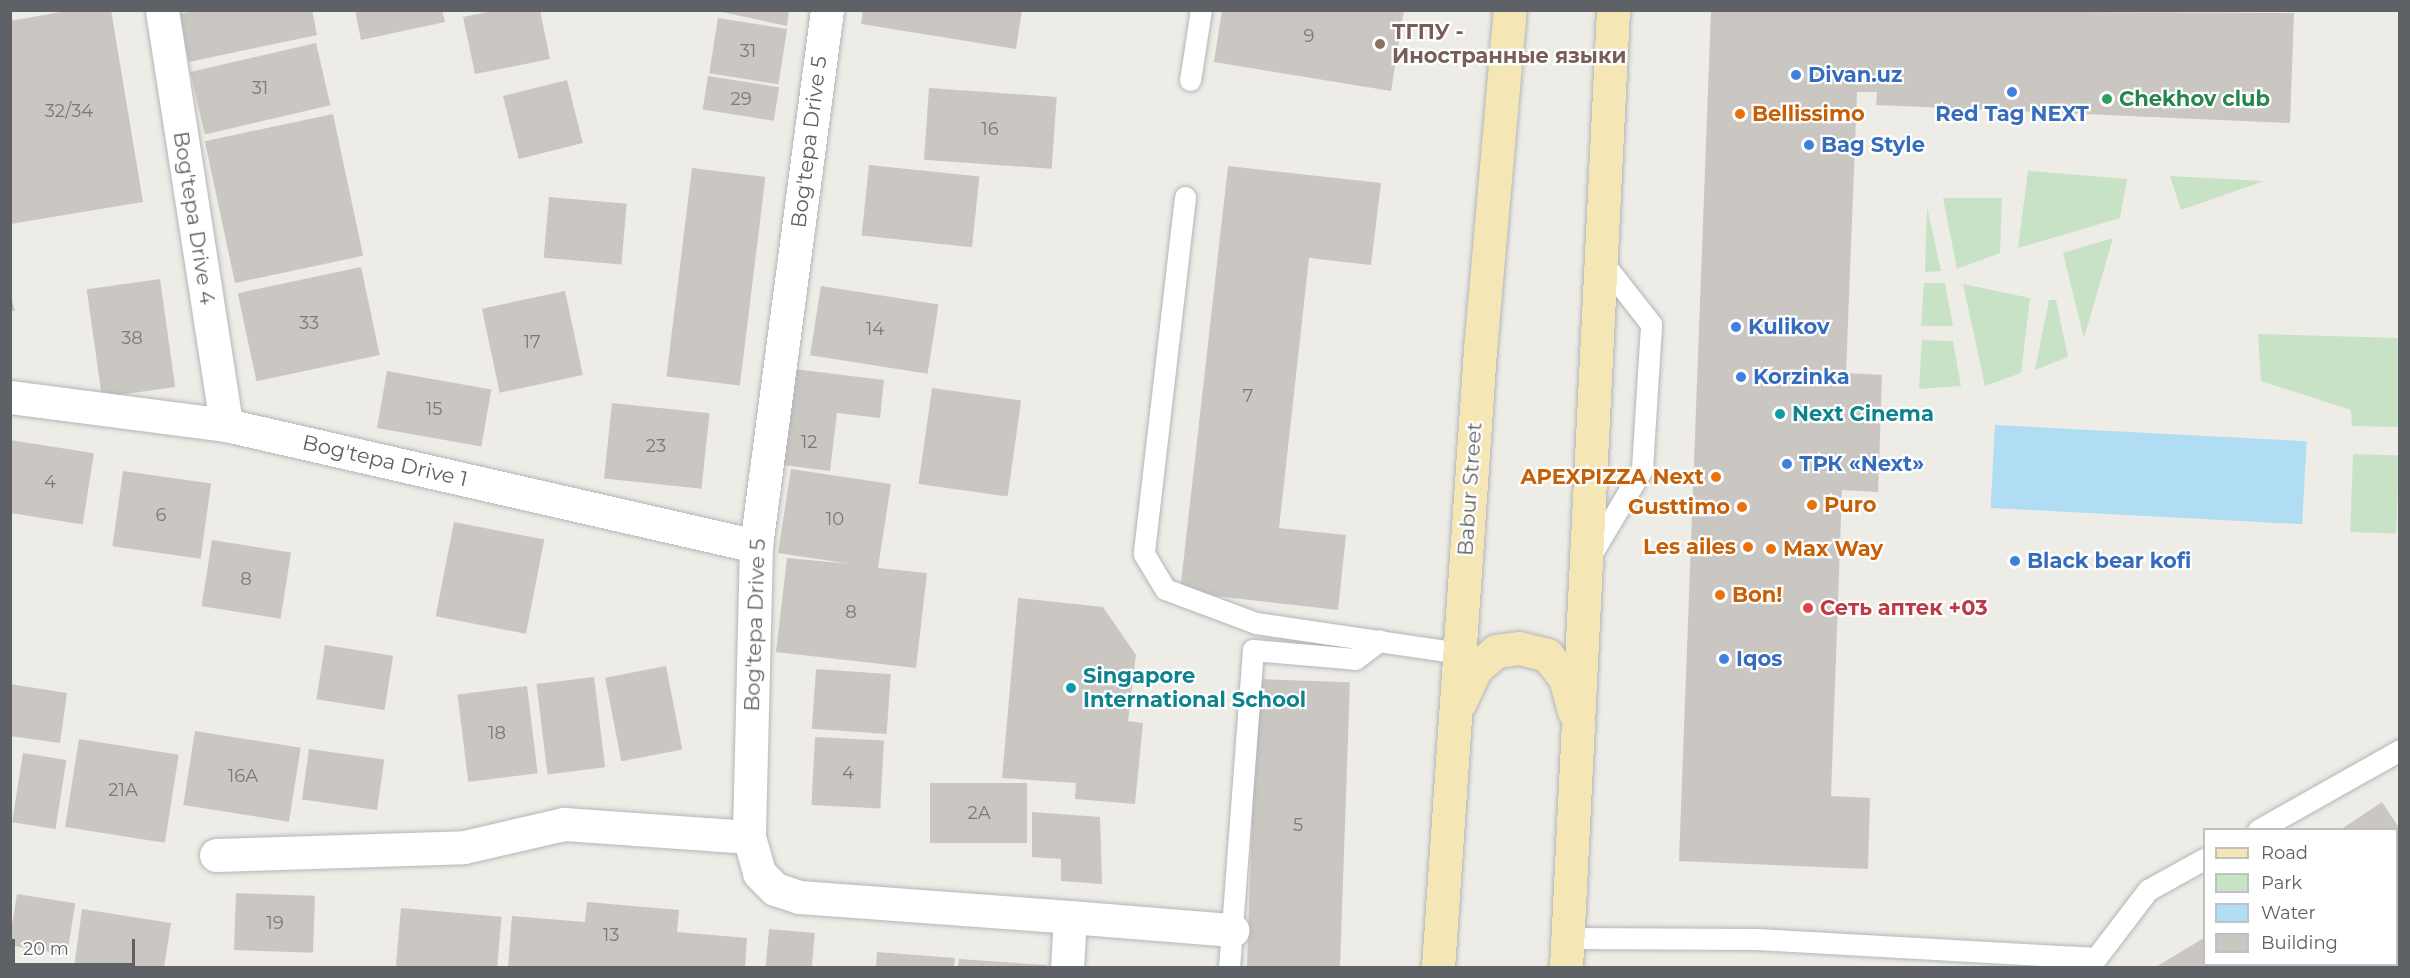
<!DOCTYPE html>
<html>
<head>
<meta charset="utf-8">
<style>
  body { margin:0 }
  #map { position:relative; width:2410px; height:978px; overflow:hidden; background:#eeece6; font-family:Montserrat,sans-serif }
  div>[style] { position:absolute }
  .green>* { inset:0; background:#c8e2c6; transform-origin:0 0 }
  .water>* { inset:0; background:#b0dcf4; transform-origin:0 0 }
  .building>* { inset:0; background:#cac7c3; transform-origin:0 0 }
  .roads { filter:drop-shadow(0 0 2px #b3b6b9) drop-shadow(0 0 2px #b3b6b9) }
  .service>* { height:21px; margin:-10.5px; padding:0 10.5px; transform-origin:10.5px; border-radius:10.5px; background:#fff }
  .minor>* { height:33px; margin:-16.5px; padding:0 16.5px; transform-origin:16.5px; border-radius:16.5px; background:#fff }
  .primary>* { height:33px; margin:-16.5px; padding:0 16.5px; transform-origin:16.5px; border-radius:16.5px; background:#f5e6b5 }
  .dots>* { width:16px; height:16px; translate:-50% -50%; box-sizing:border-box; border:3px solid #fff; border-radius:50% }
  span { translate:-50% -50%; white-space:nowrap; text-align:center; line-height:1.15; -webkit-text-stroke:4.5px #fff; paint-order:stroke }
  .number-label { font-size:18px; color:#797a7c }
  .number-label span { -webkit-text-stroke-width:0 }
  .education-label { font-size:21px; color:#785e54; font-weight:700 }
  .left { translate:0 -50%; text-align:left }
  .shop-label { font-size:21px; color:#366cbe; font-weight:700 }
  .leisure-label { font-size:21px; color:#27864d; font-weight:700 }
  .food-label { font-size:21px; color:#c56008; font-weight:700 }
  .right { translate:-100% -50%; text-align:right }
  .street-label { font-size:21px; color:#5e6165 }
  .culture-label { font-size:21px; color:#0d838f; font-weight:700 }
  .health-label { font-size:21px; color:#be3a42; font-weight:700 }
  .frame { position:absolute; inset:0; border:12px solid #5e6165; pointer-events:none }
  .legend { position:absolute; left:2203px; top:828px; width:195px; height:138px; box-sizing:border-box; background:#fff; border:2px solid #bfc0c1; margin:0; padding:8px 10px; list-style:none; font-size:18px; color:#5e6165 }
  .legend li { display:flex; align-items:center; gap:12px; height:30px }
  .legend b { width:30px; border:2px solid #bfc0c1 }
  .scale { position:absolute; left:12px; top:939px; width:123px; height:27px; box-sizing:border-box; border:3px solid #5e6165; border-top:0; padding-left:8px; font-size:18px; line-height:21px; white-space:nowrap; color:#5e6165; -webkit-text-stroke:4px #fff; paint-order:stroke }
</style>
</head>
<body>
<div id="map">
  <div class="green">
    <i style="clip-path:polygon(2028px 171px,2127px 179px,2120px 218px,2018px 248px)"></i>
    <i style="clip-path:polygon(2170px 176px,2264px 181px,2181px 210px)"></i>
    <i style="clip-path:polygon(1943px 198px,2002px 198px,2000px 253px,1957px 269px)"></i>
    <i style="clip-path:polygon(1927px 207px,1941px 271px,1925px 272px)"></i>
    <i style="clip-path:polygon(2113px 238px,2084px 338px,2063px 253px)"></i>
    <i style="clip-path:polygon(1924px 283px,1945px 283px,1953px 326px,1921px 326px)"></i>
    <i style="clip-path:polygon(1963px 284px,2030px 298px,2021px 373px,1985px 386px)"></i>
    <i style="clip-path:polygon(2049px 300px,2056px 300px,2068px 357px,2035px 370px)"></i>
    <i style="clip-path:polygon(2258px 334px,2399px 338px,2399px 427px,2352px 426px,2351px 410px,2261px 381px)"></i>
    <i style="clip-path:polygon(1922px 340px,1953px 341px,1961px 386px,1919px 389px)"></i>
    <i style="left:2353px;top:454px;width:46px;height:78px;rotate:2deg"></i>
  </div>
  <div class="water">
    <i style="left:1995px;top:425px;width:312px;height:83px;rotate:3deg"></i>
  </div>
  <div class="building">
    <i style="clip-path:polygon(72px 10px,111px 10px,143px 202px,11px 224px,10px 21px)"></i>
    <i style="clip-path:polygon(197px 10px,312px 10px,317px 35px,189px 62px,179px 14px)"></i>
    <i style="clip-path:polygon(355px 10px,442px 10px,445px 22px,361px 40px)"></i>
    <i style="clip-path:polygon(497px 10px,540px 10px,550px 59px,475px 74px,463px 17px)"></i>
    <i style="clip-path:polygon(712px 10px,789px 10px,787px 26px)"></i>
    <i style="clip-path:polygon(863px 10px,1022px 10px,1016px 49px,861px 24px)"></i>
    <i style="clip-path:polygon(1222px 10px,1404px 10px,1391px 91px,1214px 62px)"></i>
    <i style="clip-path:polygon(1711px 10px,2294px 13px,2290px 123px,1876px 105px,1877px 92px,1857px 92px,1846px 373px,1882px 375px,1880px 438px,1878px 492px,1842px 490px,1831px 796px,1870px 798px,1868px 869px,1679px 861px)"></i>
    <i style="left:718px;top:18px;width:70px;height:56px;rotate:9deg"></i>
    <i style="left:316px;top:43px;width:64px;height:129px;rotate:77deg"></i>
    <i style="left:708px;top:76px;width:72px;height:34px;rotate:9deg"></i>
    <i style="left:567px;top:80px;width:65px;height:66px;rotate:76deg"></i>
    <i style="left:929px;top:88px;width:128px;height:72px;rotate:4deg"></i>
    <i style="left:333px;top:114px;width:145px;height:131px;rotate:78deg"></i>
    <i style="left:869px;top:165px;width:111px;height:71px;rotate:6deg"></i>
    <i style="clip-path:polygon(1228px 166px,1381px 183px,1371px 265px,1309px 258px,1279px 528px,1346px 535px,1338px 610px,1180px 592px)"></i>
    <i style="left:692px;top:168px;width:74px;height:210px;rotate:7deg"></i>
    <i style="left:549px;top:197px;width:78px;height:61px;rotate:5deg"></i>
    <i style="left:361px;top:267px;width:90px;height:126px;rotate:78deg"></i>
    <i style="left:160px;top:279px;width:109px;height:74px;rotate:82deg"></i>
    <i style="left:821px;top:286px;width:119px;height:70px;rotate:9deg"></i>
    <i style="left:565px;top:291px;width:86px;height:85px;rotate:78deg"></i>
    <i style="clip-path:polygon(10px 292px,15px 311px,10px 311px)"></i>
    <i style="clip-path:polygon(794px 369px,884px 380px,880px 418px,837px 413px,830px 471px,783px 465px)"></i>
    <i style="left:387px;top:371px;width:106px;height:58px;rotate:10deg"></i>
    <i style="left:932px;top:388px;width:90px;height:97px;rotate:8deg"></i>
    <i style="left:612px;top:403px;width:98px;height:76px;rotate:6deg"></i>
    <i style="left:10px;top:440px;width:85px;height:72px;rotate:9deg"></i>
    <i style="clip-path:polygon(791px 469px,891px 484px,878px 568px,927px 573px,916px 668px,776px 652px,787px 558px,851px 564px,778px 553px)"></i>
    <i style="left:123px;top:471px;width:89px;height:76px;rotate:8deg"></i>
    <i style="left:454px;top:522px;width:92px;height:96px;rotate:11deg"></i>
    <i style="left:212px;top:540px;width:80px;height:67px;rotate:9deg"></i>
    <i style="clip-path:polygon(1018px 598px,1103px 607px,1136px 655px,1128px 721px,1143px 723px,1135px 804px,1075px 799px,1076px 783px,1002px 778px)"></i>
    <i style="left:325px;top:645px;width:69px;height:55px;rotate:9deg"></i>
    <i style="left:666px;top:666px;width:85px;height:62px;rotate:79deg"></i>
    <i style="left:816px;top:669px;width:75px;height:60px;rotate:4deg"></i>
    <i style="left:594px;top:677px;width:91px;height:58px;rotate:83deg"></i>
    <i style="left:1257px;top:679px;width:93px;height:289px;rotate:2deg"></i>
    <i style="clip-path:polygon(10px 684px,67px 693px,60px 743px,10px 736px)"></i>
    <i style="left:527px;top:686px;width:88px;height:70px;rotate:83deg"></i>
    <i style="left:195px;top:731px;width:107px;height:75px;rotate:9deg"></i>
    <i style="left:815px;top:737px;width:69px;height:68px;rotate:3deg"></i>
    <i style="left:79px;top:739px;width:101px;height:89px;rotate:9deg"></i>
    <i style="left:309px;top:749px;width:76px;height:51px;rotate:8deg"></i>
    <i style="left:23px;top:753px;width:44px;height:70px;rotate:9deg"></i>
    <i style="left:930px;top:783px;width:97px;height:60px"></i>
    <i style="clip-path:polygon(2382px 802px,2400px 829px,2396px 854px,2396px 830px,2340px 830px)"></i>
    <i style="clip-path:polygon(1032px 812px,1100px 817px,1102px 884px,1061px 881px,1061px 859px,1032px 857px)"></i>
    <i style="left:236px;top:893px;width:79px;height:57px;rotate:2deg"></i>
    <i style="left:17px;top:894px;width:59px;height:52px;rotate:9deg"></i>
    <i style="clip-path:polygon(587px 902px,679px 910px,677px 932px,747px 938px,745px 968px,508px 968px,512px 916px,585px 922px)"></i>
    <i style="left:401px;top:908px;width:101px;height:60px;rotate:5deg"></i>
    <i style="clip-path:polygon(82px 909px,171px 923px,164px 968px,74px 968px)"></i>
    <i style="left:769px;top:929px;width:46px;height:39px;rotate:5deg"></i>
    <i style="clip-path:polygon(2204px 938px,2204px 964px,2309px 968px,2154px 968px)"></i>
    <i style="clip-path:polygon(877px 952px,955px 958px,954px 968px,876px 968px)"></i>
    <i style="clip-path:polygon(959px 959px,1047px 965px,1047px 968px,958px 968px)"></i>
  </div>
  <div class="roads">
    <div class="service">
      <i style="left:1190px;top:80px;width:71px;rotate:-81.1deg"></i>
      <i style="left:1185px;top:197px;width:359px;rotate:96.6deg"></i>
      <i style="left:1144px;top:554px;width:41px;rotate:59deg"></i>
      <i style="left:1165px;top:589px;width:97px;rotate:20.5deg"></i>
      <i style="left:1256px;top:623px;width:205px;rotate:8.4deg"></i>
      <i style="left:1590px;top:556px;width:101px;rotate:-59.1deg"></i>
      <i style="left:1642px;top:469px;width:145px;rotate:-86.4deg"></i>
      <i style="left:1651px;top:324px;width:81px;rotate:-128deg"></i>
      <i style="left:2258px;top:830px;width:163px;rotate:-29.4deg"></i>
      <i style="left:1568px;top:938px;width:189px;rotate:0.3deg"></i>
      <i style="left:1757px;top:939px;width:340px;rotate:3.2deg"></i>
      <i style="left:2096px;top:958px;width:86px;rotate:-52.6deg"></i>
      <i style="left:2148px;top:890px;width:64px;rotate:-29deg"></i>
      <i style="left:1229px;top:968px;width:319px;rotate:-85.7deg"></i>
      <i style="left:1253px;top:650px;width:102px;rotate:5deg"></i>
      <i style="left:1355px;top:659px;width:31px;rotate:-37deg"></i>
    </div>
    <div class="minor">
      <i style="left:162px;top:10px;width:420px;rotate:81.2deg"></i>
      <i style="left:827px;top:10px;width:541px;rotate:97.55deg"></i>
      <i style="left:756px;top:546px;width:291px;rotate:91.4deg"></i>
      <i style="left:749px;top:837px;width:37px;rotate:74deg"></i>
      <i style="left:759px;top:873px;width:23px;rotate:45deg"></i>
      <i style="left:775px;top:889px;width:25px;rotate:18deg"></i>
      <i style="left:799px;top:897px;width:272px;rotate:4.2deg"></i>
      <i style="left:1070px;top:917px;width:51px;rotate:93.4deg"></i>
      <i style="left:10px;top:397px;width:218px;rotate:7.4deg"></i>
      <i style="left:226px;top:425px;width:544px;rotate:12.86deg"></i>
      <i style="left:216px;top:855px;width:248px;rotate:-1.8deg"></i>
      <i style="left:464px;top:847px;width:103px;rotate:-13deg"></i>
      <i style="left:564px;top:824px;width:185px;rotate:4deg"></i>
      <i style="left:1070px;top:917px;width:163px;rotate:4.6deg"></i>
    </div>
    <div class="primary">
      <i style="left:1460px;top:702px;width:38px;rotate:-65deg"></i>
      <i style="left:1476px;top:668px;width:26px;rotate:-40deg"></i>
      <i style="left:1496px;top:651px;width:23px;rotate:-7deg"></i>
      <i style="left:1519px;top:648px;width:29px;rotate:14deg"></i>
      <i style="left:1547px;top:655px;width:29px;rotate:52deg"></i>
      <i style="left:1565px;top:678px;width:34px;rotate:75deg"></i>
      <i style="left:1438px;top:968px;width:619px;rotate:-86.11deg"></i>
      <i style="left:1480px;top:350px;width:341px;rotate:-85deg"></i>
      <i style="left:1566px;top:968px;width:959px;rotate:-87.19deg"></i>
    </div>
  </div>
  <div class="dots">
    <i style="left:1380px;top:44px;background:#8d6e63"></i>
    <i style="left:1796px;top:75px;background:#3f7fe0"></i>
    <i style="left:2012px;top:92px;background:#3f7fe0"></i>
    <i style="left:2107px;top:99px;background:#2e9e5b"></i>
    <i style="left:1740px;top:114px;background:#e8710a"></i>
    <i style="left:1809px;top:145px;background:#3f7fe0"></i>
    <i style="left:1736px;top:327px;background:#3f7fe0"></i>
    <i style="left:1741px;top:377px;background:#3f7fe0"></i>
    <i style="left:1780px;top:414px;background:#0f9aa8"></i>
    <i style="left:1787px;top:464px;background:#3f7fe0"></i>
    <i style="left:1716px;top:477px;background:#e8710a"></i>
    <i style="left:1812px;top:505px;background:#e8710a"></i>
    <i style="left:1742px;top:507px;background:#e8710a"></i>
    <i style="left:1748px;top:547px;background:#e8710a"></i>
    <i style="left:1771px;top:549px;background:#e8710a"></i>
    <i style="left:2015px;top:561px;background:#3f7fe0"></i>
    <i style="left:1720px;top:595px;background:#e8710a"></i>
    <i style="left:1808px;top:608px;background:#e0444e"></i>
    <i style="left:1724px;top:659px;background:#3f7fe0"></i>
    <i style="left:1071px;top:688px;background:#0f9aa8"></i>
  </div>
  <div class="number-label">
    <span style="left:1309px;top:36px">9</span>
    <span style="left:748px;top:51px">31</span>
    <span style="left:260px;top:88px">31</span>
    <span style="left:741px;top:99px">29</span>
    <span style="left:69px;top:111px">32/34</span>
    <span style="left:990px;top:129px">16</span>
    <span style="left:309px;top:323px">33</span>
    <span style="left:875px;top:329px">14</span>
    <span style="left:132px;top:338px">38</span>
    <span style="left:532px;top:342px">17</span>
    <span style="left:1248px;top:396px">7</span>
    <span style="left:434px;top:409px">15</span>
    <span style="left:809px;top:442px">12</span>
    <span style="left:656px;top:446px">23</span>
    <span style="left:50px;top:482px">4</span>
    <span style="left:161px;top:515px">6</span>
    <span style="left:835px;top:519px">10</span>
    <span style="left:246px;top:579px">8</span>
    <span style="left:851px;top:612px">8</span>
    <span style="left:497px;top:733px">18</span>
    <span style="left:848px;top:773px">4</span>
    <span style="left:243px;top:776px">16A</span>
    <span style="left:123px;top:790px">21A</span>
    <span style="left:979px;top:813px">2A</span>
    <span style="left:1298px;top:825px">5</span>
    <span style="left:275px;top:923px">19</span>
    <span style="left:611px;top:935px">13</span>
  </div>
  <div class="education-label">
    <span class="left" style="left:1392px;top:44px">ТГПУ -<br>Иностранные языки</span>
  </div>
  <div class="shop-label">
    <span class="left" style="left:1808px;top:75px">Divan.uz</span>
    <span style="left:2012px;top:114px">Red Tag NEXT</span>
    <span class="left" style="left:1821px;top:145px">Bag Style</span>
    <span class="left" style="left:1748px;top:327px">Kulikov</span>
    <span class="left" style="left:1753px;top:377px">Korzinka</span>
    <span class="left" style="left:1799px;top:464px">ТРК «Next»</span>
    <span class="left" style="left:2027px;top:561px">Black bear kofi</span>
    <span class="left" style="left:1736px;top:659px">Iqos</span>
  </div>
  <div class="leisure-label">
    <span class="left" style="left:2119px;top:99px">Chekhov club</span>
  </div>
  <div class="food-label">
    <span class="left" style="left:1752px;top:114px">Bellissimo</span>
    <span class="right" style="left:1704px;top:477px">APEXPIZZA Next</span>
    <span class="left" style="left:1824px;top:505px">Puro</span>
    <span class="right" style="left:1730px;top:507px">Gusttimo</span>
    <span class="right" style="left:1736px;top:547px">Les ailes</span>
    <span class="left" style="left:1783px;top:549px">Max Way</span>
    <span class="left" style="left:1732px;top:595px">Bon!</span>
  </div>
  <div class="street-label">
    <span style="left:809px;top:142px;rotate:-83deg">Bog'tepa Drive 5</span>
    <span style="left:194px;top:218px;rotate:81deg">Bog'tepa Drive 4</span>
    <span style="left:385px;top:461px;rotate:13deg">Bog'tepa Drive 1</span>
    <span style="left:1470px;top:489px;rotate:-86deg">Babur Street</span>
    <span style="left:755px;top:625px;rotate:-88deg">Bog'tepa Drive 5</span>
  </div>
  <div class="culture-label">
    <span class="left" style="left:1792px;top:414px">Next Cinema</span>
    <span class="left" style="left:1083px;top:688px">Singapore<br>International School</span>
  </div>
  <div class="health-label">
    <span class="left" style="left:1820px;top:608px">Сеть аптек +03</span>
  </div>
  <div class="frame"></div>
  <ul class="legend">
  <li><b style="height:8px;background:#f5e6b5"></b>Road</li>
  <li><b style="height:16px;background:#c8e2c6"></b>Park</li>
  <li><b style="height:16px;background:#b0dcf4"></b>Water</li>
  <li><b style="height:16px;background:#cac7c3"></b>Building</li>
  </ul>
  <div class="scale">20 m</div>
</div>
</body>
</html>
